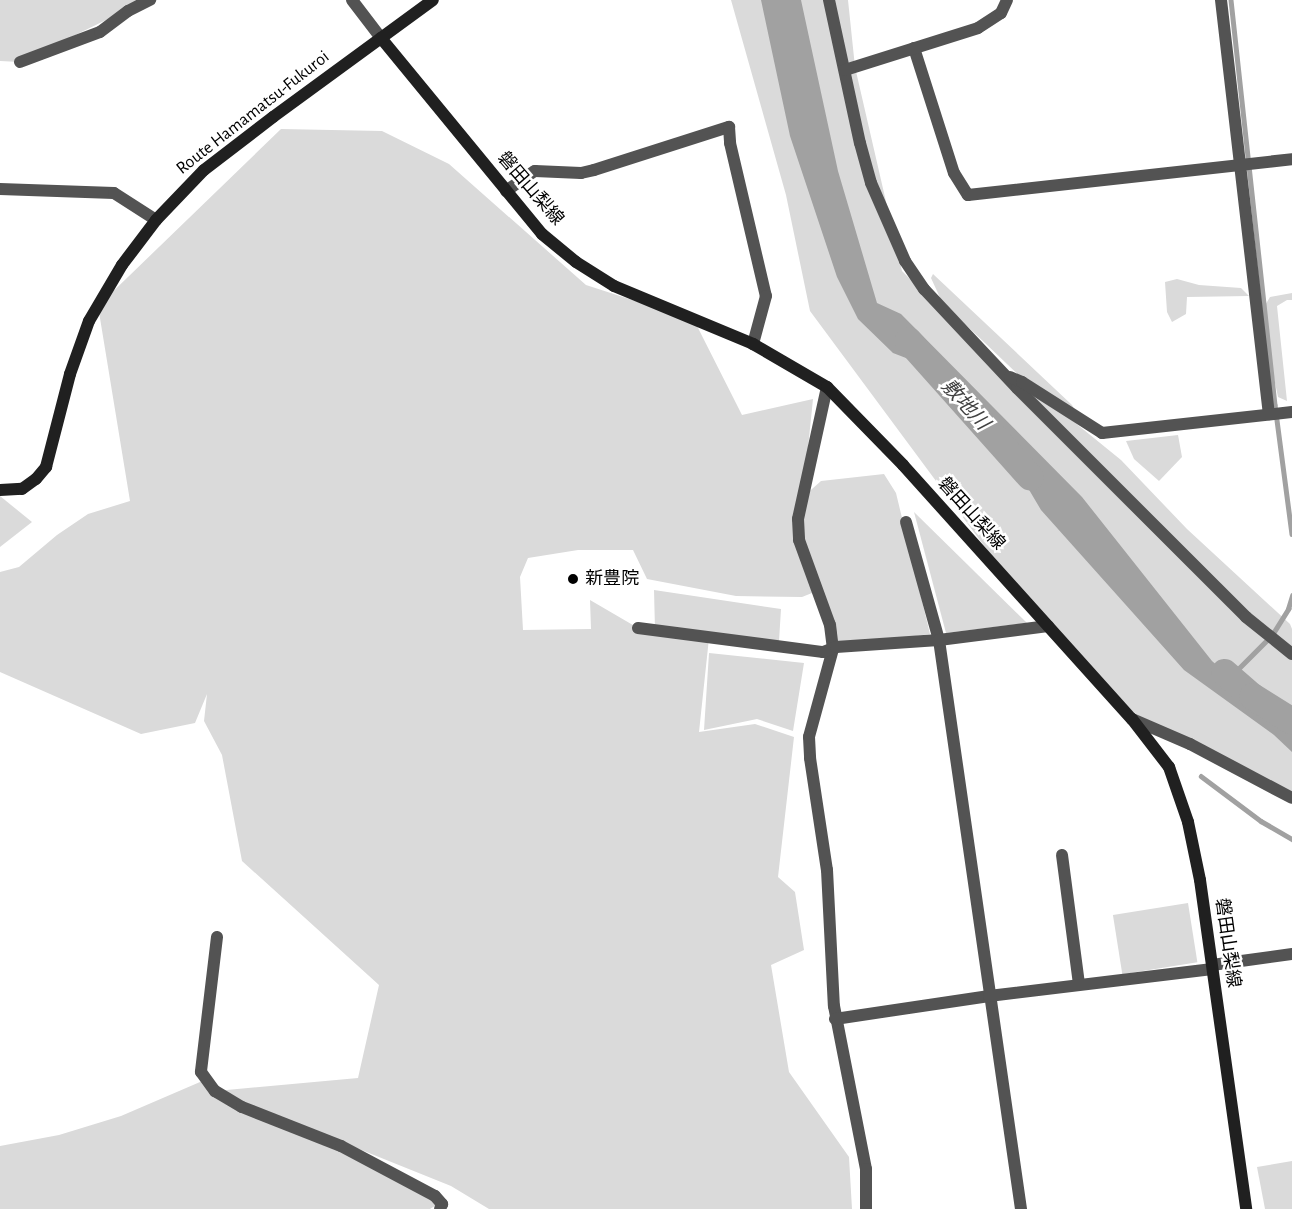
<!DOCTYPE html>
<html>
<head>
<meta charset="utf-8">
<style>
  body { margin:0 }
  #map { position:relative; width:1292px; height:1209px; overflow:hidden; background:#fff; font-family:"Alegreya Sans","Noto Sans JP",sans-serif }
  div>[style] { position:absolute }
  .green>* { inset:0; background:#dadada; transform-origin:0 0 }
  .water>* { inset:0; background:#a1a1a1 }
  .stream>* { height:4.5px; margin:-2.25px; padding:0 2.25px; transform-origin:2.25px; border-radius:2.25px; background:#a1a1a1 }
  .river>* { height:27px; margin:-13.5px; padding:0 13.5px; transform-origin:13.5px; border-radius:13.5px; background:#a1a1a1 }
  .minor>* { height:12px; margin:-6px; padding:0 6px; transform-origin:6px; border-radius:6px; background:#535353 }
  .tertiary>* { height:12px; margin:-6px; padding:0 6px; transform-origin:6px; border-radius:6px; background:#535353 }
  .secondary>* { height:12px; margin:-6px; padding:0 6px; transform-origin:6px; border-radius:6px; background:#202020 }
  .dots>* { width:16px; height:16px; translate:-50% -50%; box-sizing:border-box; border:3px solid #fff; border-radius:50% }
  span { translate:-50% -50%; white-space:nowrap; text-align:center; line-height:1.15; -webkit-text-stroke:5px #fff; paint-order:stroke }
  .street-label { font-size:18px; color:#000 }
  .poi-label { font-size:18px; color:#000 }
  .left { translate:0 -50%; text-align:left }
  .water-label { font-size:20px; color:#424242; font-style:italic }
</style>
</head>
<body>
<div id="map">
  <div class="green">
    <i style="clip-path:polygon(0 0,147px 0,20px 62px,0 61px)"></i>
    <i style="clip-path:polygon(731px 0,848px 0,855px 67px,902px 271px,1034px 403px,1030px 386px,942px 302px,931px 278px,933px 274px,1072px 405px,1080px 419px,1036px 391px,1121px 460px,1187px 529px,1290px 624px,1292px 629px,1292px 794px,1145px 724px,1022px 597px,810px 311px,786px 195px)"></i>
    <i style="clip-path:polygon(281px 129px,382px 131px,449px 164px,586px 285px,694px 320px,742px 415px,813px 399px,803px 497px,821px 481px,884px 474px,896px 493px,930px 634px,836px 647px,817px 591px,802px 597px,736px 596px,647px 579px,633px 550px,578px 550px,528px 558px,520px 577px,523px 630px,591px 629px,590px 600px,638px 628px,655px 630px,654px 590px,781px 609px,779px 641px,709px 638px,699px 732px,755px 724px,794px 737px,778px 877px,795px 892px,804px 950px,771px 965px,789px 1072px,849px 1157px,852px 1209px,489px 1209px,451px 1186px,237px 1100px,441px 1202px,430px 1209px,0 1209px,0 1146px,59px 1135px,121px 1116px,207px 1079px,216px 1091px,358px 1078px,379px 985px,242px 861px,222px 755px,204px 721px,207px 694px,195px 723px,141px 734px,0 672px,0 572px,19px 567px,57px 535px,88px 514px,130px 501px,98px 306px)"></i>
    <i style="clip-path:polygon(1177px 279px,1199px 285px,1241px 288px,1249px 296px,1187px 297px,1186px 314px,1172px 322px,1167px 312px,1165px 282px)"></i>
    <i style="clip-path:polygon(1292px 293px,1292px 300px,1287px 300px,1277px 306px,1287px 401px,1278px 397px,1269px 354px,1264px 307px,1270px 297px)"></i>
    <i style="clip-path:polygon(1178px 435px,1182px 457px,1159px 481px,1134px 459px,1126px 441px)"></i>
    <i style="clip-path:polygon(0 496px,32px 522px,0 547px)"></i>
    <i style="clip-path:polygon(914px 512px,1027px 623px,946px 633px)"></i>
    <i style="clip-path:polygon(709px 653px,804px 663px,793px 731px,757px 719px,704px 730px)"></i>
    <i style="left:1188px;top:903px;width:60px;height:76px;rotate:81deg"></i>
    <i style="clip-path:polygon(1292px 1161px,1292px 1209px,1265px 1209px,1257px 1167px)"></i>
  </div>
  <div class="water">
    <i style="clip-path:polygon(761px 0,801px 0,838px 171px,877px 303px,901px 314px,1082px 497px,1212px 661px,1252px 696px,1292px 721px,1292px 752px,1274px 735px,1184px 670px,1041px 510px,1006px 451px,932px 368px,893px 353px,858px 319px,837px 277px,790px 136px)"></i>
  </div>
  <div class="stream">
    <i style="left:1231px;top:0;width:407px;rotate:83.8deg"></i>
    <i style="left:1275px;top:405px;width:130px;rotate:82.5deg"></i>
    <i style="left:1230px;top:677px;width:59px;rotate:-45deg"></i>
    <i style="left:1272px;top:635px;width:31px;rotate:-58deg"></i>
    <i style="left:1288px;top:609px;width:14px;rotate:-73deg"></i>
    <i style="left:1201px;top:776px;width:75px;rotate:36.9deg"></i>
    <i style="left:1261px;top:821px;width:36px;rotate:30deg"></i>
  </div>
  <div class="river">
    <i style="left:908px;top:340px;width:183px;rotate:48.3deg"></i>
    <i style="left:1224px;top:672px;width:37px;rotate:41deg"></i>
    <i style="left:1252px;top:696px;width:47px;rotate:32deg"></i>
  </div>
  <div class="minor">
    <i style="left:829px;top:0;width:146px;rotate:77.8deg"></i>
    <i style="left:860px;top:143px;width:41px;rotate:74.6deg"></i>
    <i style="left:871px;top:183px;width:85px;rotate:66.4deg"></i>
    <i style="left:905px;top:261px;width:34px;rotate:56deg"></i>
    <i style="left:924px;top:289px;width:136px;rotate:46.8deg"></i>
    <i style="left:1017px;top:388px;width:324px;rotate:45deg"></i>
    <i style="left:1246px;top:617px;width:59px;rotate:38.8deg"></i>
    <i style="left:1221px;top:0;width:417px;rotate:83.4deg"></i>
    <i style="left:914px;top:48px;width:131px;rotate:72.3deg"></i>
    <i style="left:954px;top:173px;width:26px;rotate:58deg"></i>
    <i style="left:968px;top:195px;width:326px;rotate:-6.3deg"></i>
    <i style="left:20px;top:62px;width:85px;rotate:-20.6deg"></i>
    <i style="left:100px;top:32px;width:35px;rotate:-37deg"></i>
    <i style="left:128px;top:11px;width:25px;rotate:-27deg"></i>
    <i style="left:0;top:189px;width:114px;rotate:2deg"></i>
    <i style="left:114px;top:193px;width:50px;rotate:32.7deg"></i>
    <i style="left:506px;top:191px;width:35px;rotate:-35deg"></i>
    <i style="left:535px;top:171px;width:46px;rotate:2.5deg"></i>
    <i style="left:581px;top:173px;width:13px;rotate:-13deg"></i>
    <i style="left:594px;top:170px;width:142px;rotate:-17.7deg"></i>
    <i style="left:729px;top:127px;width:16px;rotate:86deg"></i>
    <i style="left:730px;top:143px;width:157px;rotate:76.8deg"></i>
    <i style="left:766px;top:296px;width:50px;rotate:105.2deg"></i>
    <i style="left:1010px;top:377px;width:13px;rotate:23deg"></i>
    <i style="left:1022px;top:382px;width:95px;rotate:32.5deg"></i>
    <i style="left:1102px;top:433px;width:191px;rotate:-6.3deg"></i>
    <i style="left:827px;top:387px;width:135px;rotate:102.4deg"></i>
    <i style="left:798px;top:519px;width:21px;rotate:87deg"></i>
    <i style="left:799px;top:540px;width:90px;rotate:70deg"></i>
    <i style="left:830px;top:625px;width:24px;rotate:83deg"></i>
    <i style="left:833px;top:649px;width:91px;rotate:105.3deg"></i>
    <i style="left:809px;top:737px;width:21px;rotate:87deg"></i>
    <i style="left:810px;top:758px;width:113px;rotate:81.4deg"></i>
    <i style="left:827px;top:870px;width:136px;rotate:87.1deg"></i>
    <i style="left:834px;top:1006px;width:166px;rotate:78.9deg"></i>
    <i style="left:866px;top:1169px;width:40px;rotate:90deg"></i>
    <i style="left:906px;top:522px;width:123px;rotate:74.4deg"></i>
    <i style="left:939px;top:640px;width:575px;rotate:81.8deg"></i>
    <i style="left:638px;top:628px;width:187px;rotate:7.4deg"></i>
    <i style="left:823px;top:652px;width:14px;rotate:-21deg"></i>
    <i style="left:836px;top:647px;width:103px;rotate:-3.9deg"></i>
    <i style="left:939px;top:640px;width:110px;rotate:-7.3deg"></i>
    <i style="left:1132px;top:719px;width:63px;rotate:23.3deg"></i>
    <i style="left:1190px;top:744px;width:115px;rotate:27.9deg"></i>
    <i style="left:1062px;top:855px;width:130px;rotate:82.5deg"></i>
    <i style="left:217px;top:937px;width:136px;rotate:96.8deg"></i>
    <i style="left:201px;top:1072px;width:24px;rotate:54deg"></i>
    <i style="left:215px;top:1091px;width:31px;rotate:31deg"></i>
    <i style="left:242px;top:1107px;width:106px;rotate:21.5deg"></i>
    <i style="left:341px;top:1146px;width:106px;rotate:28deg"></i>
    <i style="left:435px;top:1196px;width:11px;rotate:49deg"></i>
    <i style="left:442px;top:1204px;width:5px;rotate:112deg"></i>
    <i style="left:1212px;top:965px;width:81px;rotate:-7.8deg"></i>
    <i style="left:835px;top:1019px;width:156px;rotate:-8.5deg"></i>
    <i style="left:989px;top:996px;width:225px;rotate:-6.9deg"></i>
  </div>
  <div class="tertiary">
    <i style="left:352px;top:0;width:48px;rotate:52.7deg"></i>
    <i style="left:845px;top:70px;width:139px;rotate:-17.5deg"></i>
    <i style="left:978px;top:28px;width:27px;rotate:-33deg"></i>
    <i style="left:1001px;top:13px;width:14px;rotate:-65deg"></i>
  </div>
  <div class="secondary">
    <i style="left:381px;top:38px;width:254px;rotate:50.6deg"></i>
    <i style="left:542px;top:234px;width:44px;rotate:39.5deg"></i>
    <i style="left:576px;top:262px;width:45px;rotate:32.3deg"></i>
    <i style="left:614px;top:286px;width:151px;rotate:22.6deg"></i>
    <i style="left:753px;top:344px;width:86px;rotate:30.2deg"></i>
    <i style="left:827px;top:387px;width:109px;rotate:45.7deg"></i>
    <i style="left:903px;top:465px;width:342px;rotate:48deg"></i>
    <i style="left:1132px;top:719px;width:61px;rotate:52.4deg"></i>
    <i style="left:1169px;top:767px;width:58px;rotate:70.9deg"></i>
    <i style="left:1188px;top:822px;width:59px;rotate:78.3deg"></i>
    <i style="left:1200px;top:880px;width:332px;rotate:82deg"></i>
    <i style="left:0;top:490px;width:22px;rotate:-3deg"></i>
    <i style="left:22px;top:489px;width:17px;rotate:-36deg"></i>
    <i style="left:36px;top:479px;width:16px;rotate:-50deg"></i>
    <i style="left:46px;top:467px;width:96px;rotate:-75.5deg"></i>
    <i style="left:70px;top:374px;width:56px;rotate:-70.3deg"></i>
    <i style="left:89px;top:321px;width:65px;rotate:-59.5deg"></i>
    <i style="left:122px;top:265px;width:56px;rotate:-52.9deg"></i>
    <i style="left:156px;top:220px;width:69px;rotate:-46.2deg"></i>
    <i style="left:204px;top:170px;width:87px;rotate:-37.5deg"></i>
    <i style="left:273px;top:117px;width:198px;rotate:-36.2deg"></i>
  </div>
  <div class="dots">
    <i style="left:573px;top:579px;background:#000"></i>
  </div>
  <div class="street-label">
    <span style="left:253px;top:113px;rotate:-38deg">Route Hamamatsu-Fukuroi</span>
    <span style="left:530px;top:189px;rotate:49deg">磐田山梨線</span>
    <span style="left:971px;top:514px;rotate:48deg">磐田山梨線</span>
    <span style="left:1227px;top:943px;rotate:82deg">磐田山梨線</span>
  </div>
  <div class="poi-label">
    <span class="left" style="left:585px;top:579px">新豊院</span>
  </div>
  <div class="water-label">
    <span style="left:965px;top:405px;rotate:48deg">敷地川</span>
  </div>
</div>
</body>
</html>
